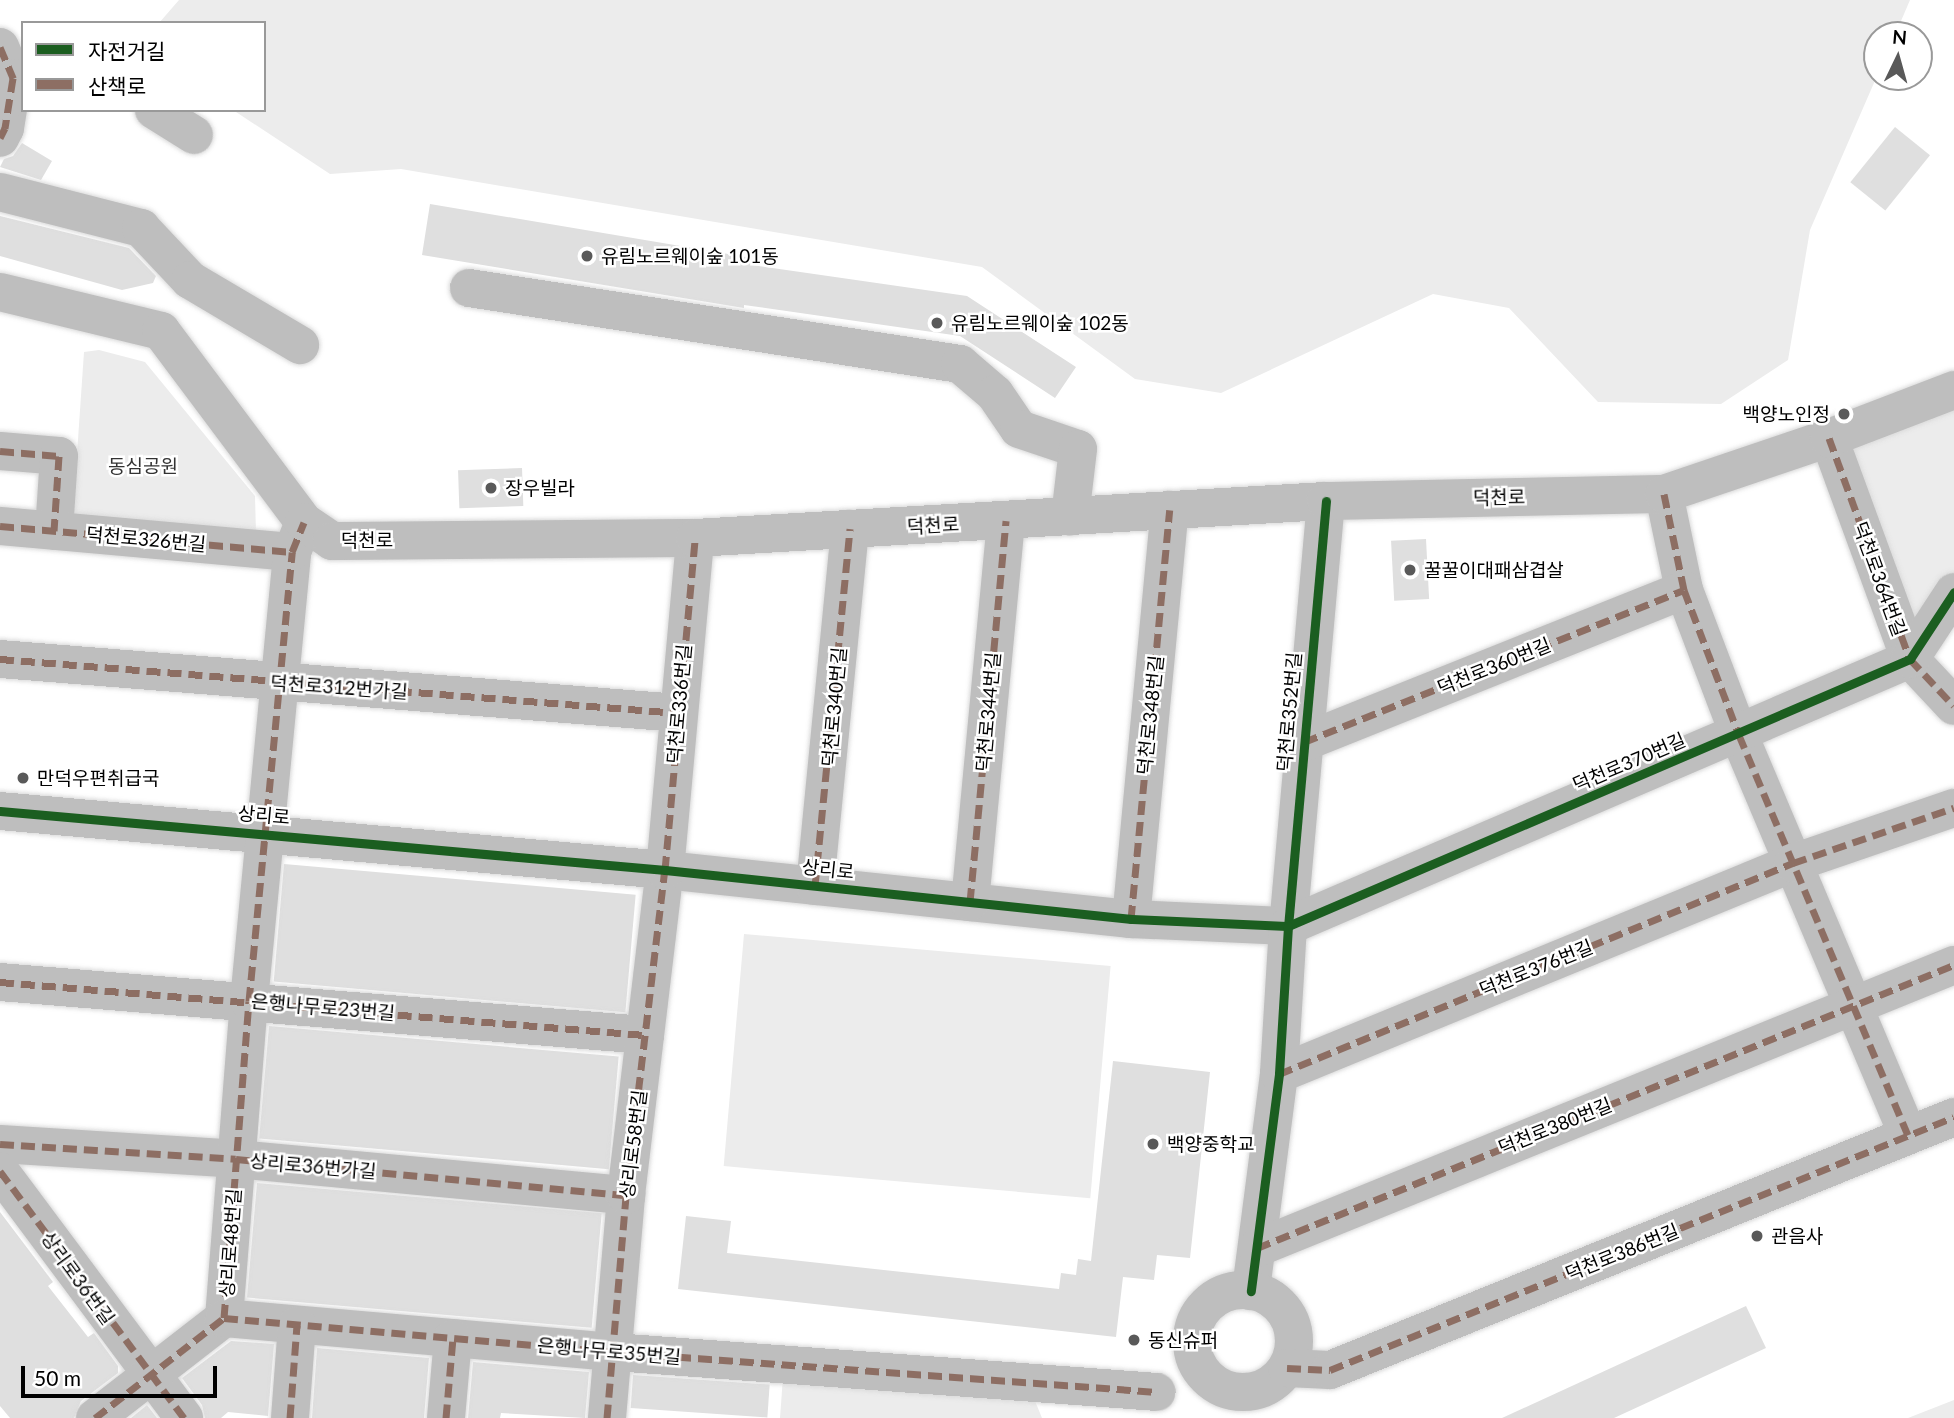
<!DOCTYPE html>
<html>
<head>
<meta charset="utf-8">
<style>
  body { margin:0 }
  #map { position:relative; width:1954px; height:1418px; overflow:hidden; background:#fff; font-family:Lato,"Noto Sans KR",sans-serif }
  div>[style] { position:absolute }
  .green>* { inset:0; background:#ececec; transform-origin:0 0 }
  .building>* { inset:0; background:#dfdfdf; transform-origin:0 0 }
  .roads { filter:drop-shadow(0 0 2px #dbdbdb) drop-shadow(0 0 2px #dbdbdb) }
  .minor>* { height:38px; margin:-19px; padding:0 19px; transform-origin:19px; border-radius:19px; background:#bebebe }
  .minor>.ring { margin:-19px; padding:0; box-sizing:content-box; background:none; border:38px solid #bebebe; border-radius:50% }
  .major>* { height:38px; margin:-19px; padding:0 19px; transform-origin:19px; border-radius:19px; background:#bebebe }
  .quiet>* { height:7px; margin-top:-3.5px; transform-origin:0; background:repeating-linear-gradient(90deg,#8d6e63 0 14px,transparent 0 21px) }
  .cycleway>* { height:9px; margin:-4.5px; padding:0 4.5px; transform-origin:4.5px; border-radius:4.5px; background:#1b5e20 }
  .dots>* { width:19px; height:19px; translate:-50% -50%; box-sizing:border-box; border:4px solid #fff; border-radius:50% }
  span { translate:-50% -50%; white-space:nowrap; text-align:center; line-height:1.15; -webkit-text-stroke:5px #fff; paint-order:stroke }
  .poi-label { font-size:19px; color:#000 }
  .left { translate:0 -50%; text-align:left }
  .right { translate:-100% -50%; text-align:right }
  .park-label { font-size:19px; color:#333 }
  .street-label { font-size:19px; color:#000 }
  .legend { position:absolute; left:21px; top:21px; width:245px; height:91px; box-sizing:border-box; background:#fff; border:2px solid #999; margin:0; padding:9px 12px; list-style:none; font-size:21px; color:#000 }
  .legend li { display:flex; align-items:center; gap:14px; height:35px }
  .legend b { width:35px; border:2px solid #999 }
  .north { position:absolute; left:1863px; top:21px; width:70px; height:70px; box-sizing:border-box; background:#fff; border:2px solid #999; border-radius:50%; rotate:5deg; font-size:19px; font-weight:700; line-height:28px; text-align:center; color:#000 }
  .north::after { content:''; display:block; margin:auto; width:24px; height:32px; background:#595959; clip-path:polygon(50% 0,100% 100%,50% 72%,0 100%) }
  .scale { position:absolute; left:21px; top:1366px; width:196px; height:32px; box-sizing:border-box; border:4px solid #000; border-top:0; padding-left:9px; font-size:21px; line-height:24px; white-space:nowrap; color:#000; -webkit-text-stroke:5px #fff; paint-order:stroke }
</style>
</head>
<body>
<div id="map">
  <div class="green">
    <i style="clip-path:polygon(179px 0,1910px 0,1895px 35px,1877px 35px,1877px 76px,1810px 230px,1788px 360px,1721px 404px,1598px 402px,1509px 308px,1433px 294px,1221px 393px,1135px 379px,982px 267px,401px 169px,330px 174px,233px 110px,264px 110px,264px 23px,159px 23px)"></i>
    <i style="clip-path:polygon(99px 350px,145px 362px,255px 496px,256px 534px,72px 527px,84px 352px)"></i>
    <i style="clip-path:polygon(1954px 397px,1954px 586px,1914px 646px,1840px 441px)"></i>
    <i style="left:744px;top:934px;width:368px;height:233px;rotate:5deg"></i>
    <i style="clip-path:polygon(783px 1377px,1033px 1396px,1042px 1418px,780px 1418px)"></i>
    <i style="clip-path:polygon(1954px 1400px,1954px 1418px,1908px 1418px)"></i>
  </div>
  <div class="building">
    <i style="left:1895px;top:127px;width:45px;height:71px;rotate:39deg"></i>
    <i style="clip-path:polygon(22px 143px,52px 161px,41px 180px,0 167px,4px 159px,13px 156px)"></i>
    <i style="clip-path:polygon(430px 204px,752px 258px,751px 265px,967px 296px,1076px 367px,1055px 398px,960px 336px,744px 305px,744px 308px,422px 255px)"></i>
    <i style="clip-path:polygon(0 216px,129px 248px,156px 276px,153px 283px,122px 290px,0 256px)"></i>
    <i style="left:522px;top:468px;width:38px;height:64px;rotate:88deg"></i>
    <i style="left:1426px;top:539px;width:60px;height:35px;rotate:87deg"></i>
    <i style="left:284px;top:864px;width:353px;height:118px;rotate:5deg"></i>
    <i style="left:269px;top:1026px;width:351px;height:113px;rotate:5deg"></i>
    <i style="clip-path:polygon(1113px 1061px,1210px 1072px,1190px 1258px,1157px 1255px,1154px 1280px,1123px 1277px,1116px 1337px,678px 1289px,686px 1216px,731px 1221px,727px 1253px,1059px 1289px,1061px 1273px,1076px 1275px,1078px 1259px,1091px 1261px)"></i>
    <i style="left:257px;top:1183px;width:346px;height:115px;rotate:5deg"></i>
    <i style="clip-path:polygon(0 1212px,53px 1282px,48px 1286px,88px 1337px,94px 1333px,118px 1366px,118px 1373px,81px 1401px,74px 1418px,10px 1418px,0 1406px)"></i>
    <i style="clip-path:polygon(1746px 1306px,1766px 1348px,1614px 1418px,1502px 1418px)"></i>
    <i style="clip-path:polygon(231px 1341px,274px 1344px,268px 1416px,228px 1412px,221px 1418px,205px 1418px,202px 1405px,182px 1378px)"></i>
    <i style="clip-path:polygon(317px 1348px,429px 1358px,424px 1418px,312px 1418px)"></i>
    <i style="clip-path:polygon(473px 1362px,589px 1372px,585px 1418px,501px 1413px,500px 1418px,468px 1418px)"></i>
    <i style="left:633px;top:1375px;width:137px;height:33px;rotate:4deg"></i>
    <i style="clip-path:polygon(147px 1405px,157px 1418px,131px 1418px)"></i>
  </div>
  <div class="roads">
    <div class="minor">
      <i style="left:0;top:47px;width:34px;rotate:67deg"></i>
      <i style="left:13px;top:78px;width:51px;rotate:99.1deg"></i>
      <i style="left:5px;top:128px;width:11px;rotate:117deg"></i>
      <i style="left:154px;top:110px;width:47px;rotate:32deg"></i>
      <i style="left:0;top:192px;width:146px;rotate:14.3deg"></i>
      <i style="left:141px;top:228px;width:71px;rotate:46.7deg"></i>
      <i style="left:190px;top:280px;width:128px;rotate:30.6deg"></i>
      <i style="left:469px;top:288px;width:497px;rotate:8.8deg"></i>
      <i style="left:960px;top:364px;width:46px;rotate:40.6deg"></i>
      <i style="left:995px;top:394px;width:42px;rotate:55.6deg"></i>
      <i style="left:1019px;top:429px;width:62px;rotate:18.7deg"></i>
      <i style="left:1078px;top:449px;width:68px;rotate:96.7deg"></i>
      <i style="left:1829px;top:438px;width:235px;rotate:69.9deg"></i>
      <i style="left:1910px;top:659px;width:64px;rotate:46.9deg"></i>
      <i style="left:0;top:451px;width:59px;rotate:4.8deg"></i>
      <i style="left:59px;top:456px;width:75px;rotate:93.8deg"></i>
      <i style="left:1664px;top:494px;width:98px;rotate:78.2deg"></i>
      <i style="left:1684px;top:590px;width:155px;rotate:69.2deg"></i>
      <i style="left:1739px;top:735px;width:434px;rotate:67.1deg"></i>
      <i style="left:1326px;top:501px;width:427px;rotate:95.1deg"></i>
      <i style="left:1288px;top:926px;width:677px;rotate:-23.23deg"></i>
      <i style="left:1910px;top:659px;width:80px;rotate:-56.7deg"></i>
      <i style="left:0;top:526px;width:293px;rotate:5.1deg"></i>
      <i style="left:0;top:659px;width:680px;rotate:4.55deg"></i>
      <i style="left:1304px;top:742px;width:409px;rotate:-21.8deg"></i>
      <i style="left:0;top:811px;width:668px;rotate:5.07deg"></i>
      <i style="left:665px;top:870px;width:469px;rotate:6deg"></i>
      <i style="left:1131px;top:919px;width:157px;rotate:2.6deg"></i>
      <i style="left:1288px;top:926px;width:148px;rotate:93.5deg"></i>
      <i style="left:1279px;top:1074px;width:219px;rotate:97.4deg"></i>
      <i style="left:815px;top:886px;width:359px;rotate:-84.4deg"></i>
      <i style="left:970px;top:902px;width:383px;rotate:-84.6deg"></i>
      <i style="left:1131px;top:919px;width:411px;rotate:-84.6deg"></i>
      <i style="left:0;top:982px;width:647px;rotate:4.7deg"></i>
      <i style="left:1279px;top:1074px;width:556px;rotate:-22.32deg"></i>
      <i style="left:1793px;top:863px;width:170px;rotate:-18.9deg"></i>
      <i style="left:0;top:1144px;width:236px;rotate:3.6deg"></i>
      <i style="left:236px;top:1159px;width:392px;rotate:5.3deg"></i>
      <i style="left:0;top:1171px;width:308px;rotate:53.3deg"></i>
      <i style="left:1257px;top:1248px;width:752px;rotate:-22.1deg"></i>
      <i class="ring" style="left:1192px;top:1290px;width:64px;height:64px"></i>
      <i style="left:224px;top:1318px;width:318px;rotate:-85.5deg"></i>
      <i style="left:249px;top:1001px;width:451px;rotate:-84.5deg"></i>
      <i style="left:292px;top:552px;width:32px;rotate:-68deg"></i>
      <i style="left:1287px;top:1368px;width:43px;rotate:2.7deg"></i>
      <i style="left:1330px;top:1370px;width:673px;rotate:-22.07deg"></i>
      <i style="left:95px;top:1418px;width:163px;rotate:-37.8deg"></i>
      <i style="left:224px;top:1318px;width:391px;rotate:5deg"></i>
      <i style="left:614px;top:1352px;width:544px;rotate:4.21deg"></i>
      <i style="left:290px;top:1418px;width:93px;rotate:-85.7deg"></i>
      <i style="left:446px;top:1418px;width:80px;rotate:-85deg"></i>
      <i style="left:607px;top:1418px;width:224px;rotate:-85.1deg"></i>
      <i style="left:626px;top:1195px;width:327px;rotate:-83.2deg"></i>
      <i style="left:665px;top:870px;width:333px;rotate:-84.8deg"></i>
    </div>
    <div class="major">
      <i style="left:0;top:292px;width:166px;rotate:13.6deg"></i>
      <i style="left:161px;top:331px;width:239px;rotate:53.2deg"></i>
      <i style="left:304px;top:522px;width:34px;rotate:34deg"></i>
      <i style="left:332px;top:541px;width:363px;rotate:-0.5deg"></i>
      <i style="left:695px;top:538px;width:632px;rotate:-3.36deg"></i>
      <i style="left:1326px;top:501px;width:338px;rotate:-1.2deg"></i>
      <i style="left:1664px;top:494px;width:174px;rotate:-18.7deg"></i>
      <i style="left:1829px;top:438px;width:134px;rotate:-21deg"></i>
    </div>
  </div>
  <div class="quiet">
    <i style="left:0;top:47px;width:34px;rotate:67deg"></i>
    <i style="left:13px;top:78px;width:51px;rotate:99.1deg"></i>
    <i style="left:5px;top:128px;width:11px;rotate:117deg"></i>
    <i style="left:1829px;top:438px;width:235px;rotate:69.9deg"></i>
    <i style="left:1910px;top:659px;width:64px;rotate:46.9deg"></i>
    <i style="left:0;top:451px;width:59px;rotate:4.8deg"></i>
    <i style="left:59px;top:456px;width:75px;rotate:93.8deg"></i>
    <i style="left:1664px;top:494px;width:98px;rotate:78.2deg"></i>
    <i style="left:1684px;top:590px;width:155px;rotate:69.2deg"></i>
    <i style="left:1739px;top:735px;width:434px;rotate:67.1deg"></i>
    <i style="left:0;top:526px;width:293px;rotate:5.1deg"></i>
    <i style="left:0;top:659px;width:680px;rotate:4.55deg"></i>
    <i style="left:1304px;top:742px;width:409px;rotate:-21.8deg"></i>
    <i style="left:815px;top:886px;width:359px;rotate:-84.4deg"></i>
    <i style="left:970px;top:902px;width:383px;rotate:-84.6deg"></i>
    <i style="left:1131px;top:919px;width:411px;rotate:-84.6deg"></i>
    <i style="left:0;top:982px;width:647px;rotate:4.7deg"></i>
    <i style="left:1279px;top:1074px;width:556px;rotate:-22.32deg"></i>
    <i style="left:1793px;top:863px;width:170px;rotate:-18.9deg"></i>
    <i style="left:0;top:1144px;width:236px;rotate:3.6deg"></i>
    <i style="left:236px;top:1159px;width:392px;rotate:5.3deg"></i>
    <i style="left:0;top:1171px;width:308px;rotate:53.3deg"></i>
    <i style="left:1257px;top:1248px;width:752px;rotate:-22.1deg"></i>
    <i style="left:224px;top:1318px;width:318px;rotate:-85.5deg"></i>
    <i style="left:249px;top:1001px;width:451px;rotate:-84.5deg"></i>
    <i style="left:292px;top:552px;width:32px;rotate:-68deg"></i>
    <i style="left:1287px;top:1368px;width:43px;rotate:2.7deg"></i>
    <i style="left:1330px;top:1370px;width:673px;rotate:-22.07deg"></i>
    <i style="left:95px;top:1418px;width:163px;rotate:-37.8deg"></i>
    <i style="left:224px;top:1318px;width:391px;rotate:5deg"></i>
    <i style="left:614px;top:1352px;width:544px;rotate:4.21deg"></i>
    <i style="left:290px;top:1418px;width:93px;rotate:-85.7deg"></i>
    <i style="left:446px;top:1418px;width:80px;rotate:-85deg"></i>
    <i style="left:607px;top:1418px;width:224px;rotate:-85.1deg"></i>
    <i style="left:626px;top:1195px;width:327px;rotate:-83.2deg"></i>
    <i style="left:665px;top:870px;width:333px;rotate:-84.8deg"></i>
  </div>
  <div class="cycleway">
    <i style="left:1326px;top:501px;width:427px;rotate:95.1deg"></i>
    <i style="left:1288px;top:926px;width:677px;rotate:-23.23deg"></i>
    <i style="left:1910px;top:659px;width:80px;rotate:-56.7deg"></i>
    <i style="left:0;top:811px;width:668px;rotate:5.07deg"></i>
    <i style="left:665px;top:870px;width:469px;rotate:6deg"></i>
    <i style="left:1131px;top:919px;width:157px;rotate:2.6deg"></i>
    <i style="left:1288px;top:926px;width:148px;rotate:93.5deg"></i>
    <i style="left:1279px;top:1074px;width:219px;rotate:97.4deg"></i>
  </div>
  <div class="dots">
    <i style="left:587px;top:256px;background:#595959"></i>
    <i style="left:937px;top:323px;background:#595959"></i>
    <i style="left:1844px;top:414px;background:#595959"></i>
    <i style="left:491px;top:488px;background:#595959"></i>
    <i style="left:1410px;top:570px;background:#595959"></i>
    <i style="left:23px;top:778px;background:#595959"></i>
    <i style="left:1153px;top:1144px;background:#595959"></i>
    <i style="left:1757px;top:1236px;background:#595959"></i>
    <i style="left:1134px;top:1340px;background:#595959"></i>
  </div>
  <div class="poi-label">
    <span class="left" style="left:601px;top:256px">유림노르웨이숲 101동</span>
    <span class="left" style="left:951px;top:323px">유림노르웨이숲 102동</span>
    <span class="right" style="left:1830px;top:414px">백양노인정</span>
    <span class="left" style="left:505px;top:488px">장우빌라</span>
    <span class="left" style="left:1424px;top:570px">꿀꿀이대패삼겹살</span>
    <span class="left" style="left:37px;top:778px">만덕우편취급국</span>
    <span class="left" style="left:1167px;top:1144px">백양중학교</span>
    <span class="left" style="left:1771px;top:1236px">관음사</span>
    <span class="left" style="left:1148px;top:1340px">동신슈퍼</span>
  </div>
  <div class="park-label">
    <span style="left:143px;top:466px">동심공원</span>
  </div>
  <div class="street-label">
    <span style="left:1499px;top:497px;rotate:-1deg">덕천로</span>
    <span style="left:933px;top:525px;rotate:-3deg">덕천로</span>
    <span style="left:146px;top:539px;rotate:5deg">덕천로326번길</span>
    <span style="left:367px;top:540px">덕천로</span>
    <span style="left:1880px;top:579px;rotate:70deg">덕천로364번길</span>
    <span style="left:1494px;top:666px;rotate:-22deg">덕천로360번길</span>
    <span style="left:339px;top:687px;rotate:4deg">덕천로312번가길</span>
    <span style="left:679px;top:704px;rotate:-85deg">덕천로336번길</span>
    <span style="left:834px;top:707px;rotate:-85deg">덕천로340번길</span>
    <span style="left:988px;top:712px;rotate:-85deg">덕천로344번길</span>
    <span style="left:1289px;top:712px;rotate:-85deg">덕천로352번길</span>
    <span style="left:1150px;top:715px;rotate:-84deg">덕천로348번길</span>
    <span style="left:1629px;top:762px;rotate:-23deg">덕천로370번길</span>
    <span style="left:264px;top:815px;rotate:5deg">상리로</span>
    <span style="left:828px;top:869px;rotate:6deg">상리로</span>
    <span style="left:1536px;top:968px;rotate:-22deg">덕천로376번길</span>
    <span style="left:323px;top:1007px;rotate:5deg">은행나무로23번길</span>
    <span style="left:1555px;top:1126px;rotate:-22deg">덕천로380번길</span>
    <span style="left:633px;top:1144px;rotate:-83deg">상리로58번길</span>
    <span style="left:313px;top:1166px;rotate:5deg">상리로36번가길</span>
    <span style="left:230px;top:1243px;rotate:-86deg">상리로48번길</span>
    <span style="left:1622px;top:1252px;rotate:-22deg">덕천로386번길</span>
    <span style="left:78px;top:1278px;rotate:54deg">상리로36번길</span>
    <span style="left:609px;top:1351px;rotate:5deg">은행나무로35번길</span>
  </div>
  <ul class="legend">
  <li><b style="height:9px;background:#1b5e20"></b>자전거길</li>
  <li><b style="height:9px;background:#8d6e63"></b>산책로</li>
  </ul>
  <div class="north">N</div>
  <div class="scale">50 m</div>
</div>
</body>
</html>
